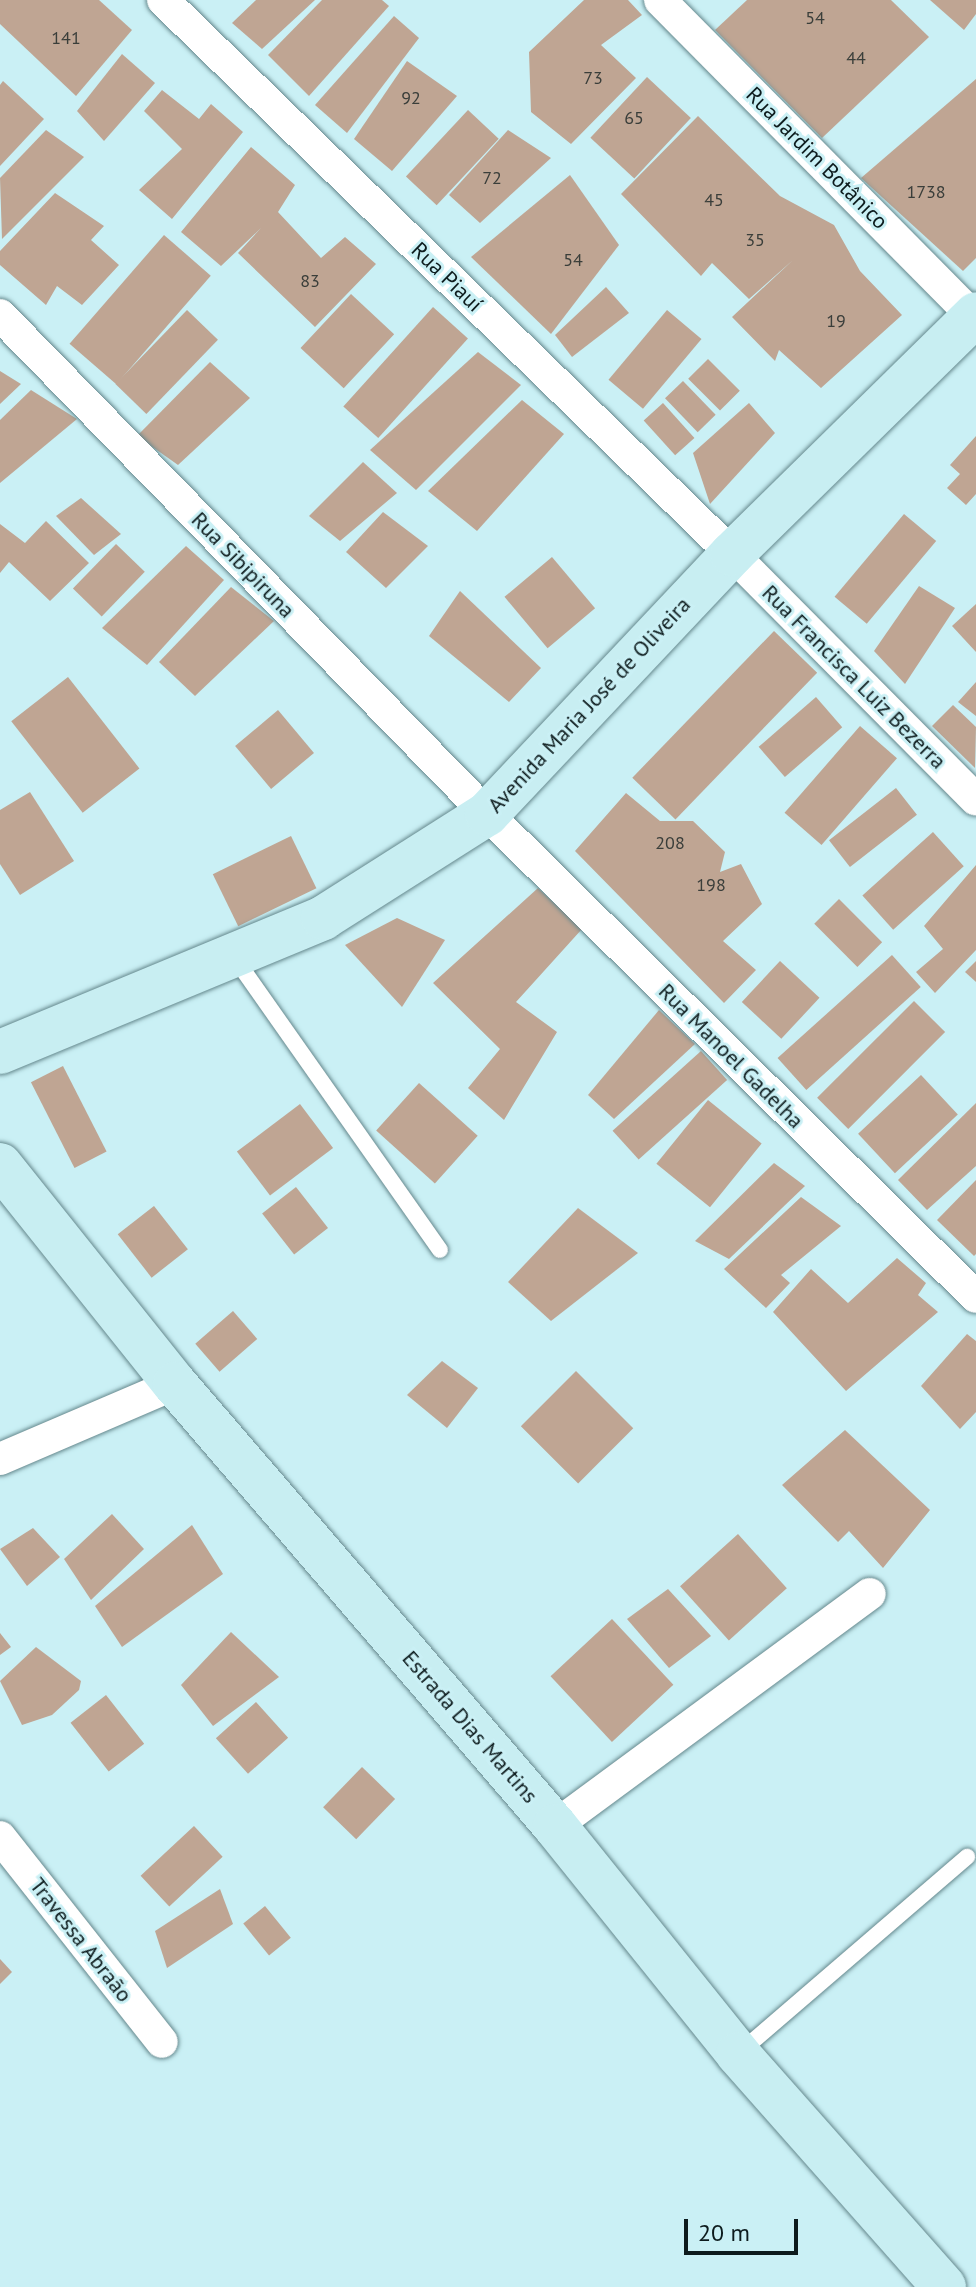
<!DOCTYPE html>
<html>
<head>
<meta charset="utf-8">
<style>
  body { margin:0 }
  #map { position:relative; width:976px; height:2287px; overflow:hidden; background:#caf0f5; font-family:"PT Sans",sans-serif }
  div>[style] { position:absolute }
  .building>* { inset:0; background:#bfa593; transform-origin:0 0 }
  .roads { filter:drop-shadow(0 0 2px #65888d) drop-shadow(0 0 2px #65888d) }
  .lane>* { height:16px; margin:-8px; padding:0 8px; transform-origin:8px; border-radius:8px; background:#fff }
  .street>* { height:32px; margin:-16px; padding:0 16px; transform-origin:16px; border-radius:16px; background:#fff }
  .secondary>* { height:44px; margin:-22px; padding:0 22px; transform-origin:22px; border-radius:22px; background:#c8eef2 }
  span { translate:-50% -50%; white-space:nowrap; text-align:center; line-height:1.15; -webkit-text-stroke:6px #caf0f5; paint-order:stroke }
  .number-label { font-size:18px; color:#3a3e3a }
  .number-label span { -webkit-text-stroke-width:0 }
  .street-label { font-size:22px; color:#0d1b1d }
  .scale { position:absolute; left:684px; top:2219px; width:114px; height:36px; box-sizing:border-box; border:4px solid #0d1b1d; border-top:0; padding-left:10px; font-size:24px; line-height:28px; white-space:nowrap; color:#0d1b1d; -webkit-text-stroke:6px #caf0f5; paint-order:stroke }
</style>
</head>
<body>
<div id="map">
  <div class="building">
    <i style="clip-path:polygon(0 0,99px 0,132px 30px,76px 96px,0 24px)"></i>
    <i style="clip-path:polygon(256px 0,315px 0,262px 49px,232px 23px)"></i>
    <i style="clip-path:polygon(322px 0,382px 0,389px 6px,309px 96px,268px 55px)"></i>
    <i style="clip-path:polygon(584px 0,628px 0,642px 15px,601px 45px,636px 78px,571px 144px,531px 112px,529px 52px)"></i>
    <i style="clip-path:polygon(747px 0,891px 0,929px 37px,822px 138px,715px 30px)"></i>
    <i style="clip-path:polygon(930px 0,976px 0,976px 14px,964px 30px)"></i>
    <i style="clip-path:polygon(394px 16px,419px 38px,347px 133px,315px 105px)"></i>
    <i style="clip-path:polygon(122px 54px,155px 83px,104px 141px,77px 111px)"></i>
    <i style="clip-path:polygon(407px 61px,457px 96px,392px 171px,354px 139px)"></i>
    <i style="left:647px;top:77px;width:60px;height:83px;rotate:43deg"></i>
    <i style="clip-path:polygon(976px 79px,976px 258px,963px 271px,861px 178px)"></i>
    <i style="clip-path:polygon(3px 81px,44px 119px,0 166px,0 85px)"></i>
    <i style="clip-path:polygon(162px 90px,199px 119px,211px 104px,243px 132px,172px 219px,139px 190px,182px 149px,144px 111px)"></i>
    <i style="left:468px;top:110px;width:42px;height:91px;rotate:43deg"></i>
    <i style="clip-path:polygon(698px 116px,780px 196px,834px 225px,860px 271px,902px 315px,821px 388px,779px 350px,775px 361px,732px 317px,793px 260px,749px 299px,712px 263px,701px 276px,621px 194px)"></i>
    <i style="clip-path:polygon(46px 130px,84px 157px,2px 239px,0 178px)"></i>
    <i style="clip-path:polygon(508px 130px,551px 158px,480px 223px,449px 195px)"></i>
    <i style="clip-path:polygon(251px 147px,295px 185px,278px 212px,321px 258px,345px 237px,376px 264px,315px 327px,238px 253px,261px 228px,221px 266px,181px 232px)"></i>
    <i style="clip-path:polygon(570px 175px,619px 245px,551px 334px,471px 257px)"></i>
    <i style="clip-path:polygon(55px 193px,104px 226px,91px 240px,119px 265px,82px 305px,57px 286px,46px 305px,0 265px,0 251px)"></i>
    <i style="left:164px;top:235px;width:62px;height:144px;rotate:41deg"></i>
    <i style="clip-path:polygon(606px 287px,629px 313px,572px 357px,555px 335px)"></i>
    <i style="left:351px;top:294px;width:59px;height:74px;rotate:43deg"></i>
    <i style="left:433px;top:307px;width:47px;height:134px;rotate:42deg"></i>
    <i style="left:187px;top:310px;width:43px;height:103px;rotate:44deg"></i>
    <i style="left:667px;top:310px;width:45px;height:91px;rotate:40deg"></i>
    <i style="clip-path:polygon(478px 352px,521px 385px,416px 490px,370px 450px)"></i>
    <i style="left:708px;top:359px;width:45px;height:28px;rotate:45deg"></i>
    <i style="clip-path:polygon(210px 362px,250px 398px,178px 465px,137px 436px)"></i>
    <i style="clip-path:polygon(0 371px,21px 384px,0 404px)"></i>
    <i style="left:683px;top:381px;width:47px;height:25px;rotate:46deg"></i>
    <i style="clip-path:polygon(31px 390px,77px 419px,0 483px,0 420px)"></i>
    <i style="clip-path:polygon(522px 400px,564px 434px,477px 531px,428px 491px)"></i>
    <i style="left:663px;top:403px;width:47px;height:26px;rotate:48deg"></i>
    <i style="clip-path:polygon(749px 403px,775px 433px,710px 504px,693px 453px)"></i>
    <i style="clip-path:polygon(976px 436px,976px 494px,966px 505px,947px 488px,960px 474px,950px 465px)"></i>
    <i style="clip-path:polygon(363px 462px,397px 493px,340px 541px,309px 516px)"></i>
    <i style="clip-path:polygon(81px 498px,121px 534px,94px 555px,56px 516px)"></i>
    <i style="clip-path:polygon(383px 512px,428px 546px,386px 588px,346px 552px)"></i>
    <i style="left:904px;top:514px;width:42px;height:108px;rotate:40deg"></i>
    <i style="clip-path:polygon(46px 521px,89px 563px,50px 601px,9px 562px,0 573px,0 524px,25px 543px)"></i>
    <i style="left:116px;top:544px;width:40px;height:62px;rotate:44deg"></i>
    <i style="clip-path:polygon(186px 546px,224px 580px,147px 665px,102px 628px)"></i>
    <i style="left:552px;top:557px;width:67px;height:62px;rotate:50deg"></i>
    <i style="clip-path:polygon(919px 586px,955px 608px,905px 684px,874px 651px)"></i>
    <i style="clip-path:polygon(231px 587px,274px 621px,195px 696px,159px 662px)"></i>
    <i style="clip-path:polygon(460px 591px,541px 668px,509px 702px,429px 636px)"></i>
    <i style="clip-path:polygon(976px 604px,976px 652px,952px 626px)"></i>
    <i style="left:774px;top:631px;width:60px;height:204px;rotate:44deg"></i>
    <i style="left:68px;top:677px;width:116px;height:72px;rotate:52deg"></i>
    <i style="clip-path:polygon(976px 682px,976px 716px,958px 702px)"></i>
    <i style="left:816px;top:697px;width:40px;height:76px;rotate:49deg"></i>
    <i style="clip-path:polygon(953px 705px,976px 727px,975px 768px,932px 726px)"></i>
    <i style="left:278px;top:710px;width:56px;height:56px;rotate:50deg"></i>
    <i style="left:860px;top:726px;width:49px;height:115px;rotate:41deg"></i>
    <i style="left:896px;top:788px;width:34px;height:85px;rotate:52deg"></i>
    <i style="clip-path:polygon(30px 792px,74px 861px,20px 895px,0 864px,0 810px)"></i>
    <i style="clip-path:polygon(626px 793px,660px 821px,693px 821px,725px 852px,720px 872px,741px 864px,762px 904px,723px 941px,756px 970px,724px 1003px,575px 851px)"></i>
    <i style="left:933px;top:832px;width:46px;height:95px;rotate:48deg"></i>
    <i style="left:291px;top:836px;width:58px;height:87px;rotate:64deg"></i>
    <i style="clip-path:polygon(976px 865px,976px 950px,935px 993px,916px 972px,943px 949px,924px 926px)"></i>
    <i style="clip-path:polygon(538px 888px,582px 929px,516px 1002px,557px 1032px,504px 1120px,468px 1088px,500px 1049px,433px 983px)"></i>
    <i style="left:839px;top:899px;width:61px;height:35px;rotate:45deg"></i>
    <i style="clip-path:polygon(397px 918px,445px 940px,402px 1007px,345px 945px)"></i>
    <i style="left:892px;top:955px;width:43px;height:154px;rotate:48deg"></i>
    <i style="left:780px;top:961px;width:54px;height:56px;rotate:43deg"></i>
    <i style="clip-path:polygon(976px 961px,976px 982px,965px 972px)"></i>
    <i style="left:914px;top:1001px;width:44px;height:137px;rotate:45deg"></i>
    <i style="clip-path:polygon(659px 1010px,695px 1044px,614px 1119px,588px 1095px)"></i>
    <i style="left:701px;top:1051px;width:39px;height:119px;rotate:48deg"></i>
    <i style="left:63px;top:1066px;width:96px;height:36px;rotate:63deg"></i>
    <i style="left:921px;top:1075px;width:54px;height:86px;rotate:47deg"></i>
    <i style="left:419px;top:1083px;width:79px;height:64px;rotate:42deg"></i>
    <i style="left:708px;top:1100px;width:69px;height:82px;rotate:39deg"></i>
    <i style="clip-path:polygon(976px 1103px,976px 1166px,927px 1210px,898px 1180px)"></i>
    <i style="left:300px;top:1104px;width:55px;height:79px;rotate:53deg"></i>
    <i style="clip-path:polygon(774px 1163px,805px 1186px,729px 1259px,695px 1241px)"></i>
    <i style="clip-path:polygon(976px 1180px,976px 1254px,974px 1256px,937px 1220px)"></i>
    <i style="left:296px;top:1187px;width:52px;height:43px;rotate:52deg"></i>
    <i style="clip-path:polygon(801px 1197px,841px 1226px,781px 1275px,790px 1283px,766px 1308px,724px 1269px)"></i>
    <i style="left:154px;top:1206px;width:55px;height:46px;rotate:52deg"></i>
    <i style="clip-path:polygon(578px 1208px,638px 1253px,551px 1321px,508px 1282px)"></i>
    <i style="clip-path:polygon(897px 1258px,926px 1283px,918px 1295px,938px 1312px,846px 1391px,773px 1312px,811px 1269px,848px 1303px)"></i>
    <i style="left:233px;top:1311px;width:37px;height:50px;rotate:49deg"></i>
    <i style="clip-path:polygon(967px 1334px,976px 1341px,976px 1412px,960px 1429px,921px 1386px)"></i>
    <i style="clip-path:polygon(442px 1361px,478px 1388px,447px 1428px,407px 1395px)"></i>
    <i style="left:576px;top:1371px;width:81px;height:78px;rotate:45deg"></i>
    <i style="clip-path:polygon(845px 1430px,930px 1510px,883px 1568px,849px 1531px,838px 1542px,782px 1485px)"></i>
    <i style="clip-path:polygon(112px 1514px,144px 1549px,91px 1600px,64px 1559px)"></i>
    <i style="clip-path:polygon(192px 1525px,223px 1574px,122px 1647px,95px 1606px)"></i>
    <i style="clip-path:polygon(33px 1528px,60px 1557px,27px 1586px,0 1549px)"></i>
    <i style="left:738px;top:1534px;width:73px;height:78px;rotate:48deg"></i>
    <i style="clip-path:polygon(668px 1589px,711px 1636px,669px 1668px,627px 1619px)"></i>
    <i style="left:612px;top:1619px;width:90px;height:84px;rotate:47deg"></i>
    <i style="clip-path:polygon(231px 1632px,279px 1677px,213px 1726px,181px 1685px)"></i>
    <i style="clip-path:polygon(0 1633px,11px 1647px,0 1655px)"></i>
    <i style="clip-path:polygon(36px 1647px,81px 1681px,79px 1690px,52px 1715px,22px 1725px,0 1681px)"></i>
    <i style="left:106px;top:1695px;width:62px;height:45px;rotate:52deg"></i>
    <i style="left:256px;top:1702px;width:48px;height:54px;rotate:48deg"></i>
    <i style="left:362px;top:1767px;width:46px;height:56px;rotate:44deg"></i>
    <i style="left:194px;top:1826px;width:42px;height:73px;rotate:47deg"></i>
    <i style="clip-path:polygon(220px 1889px,233px 1924px,167px 1968px,155px 1931px)"></i>
    <i style="left:265px;top:1906px;width:41px;height:28px;rotate:51deg"></i>
    <i style="clip-path:polygon(0 1959px,12px 1972px,0 1984px)"></i>
  </div>
  <div class="roads">
    <div class="lane">
      <i style="left:234px;top:957px;width:358px;rotate:54.9deg"></i>
      <i style="left:739px;top:2053px;width:301px;rotate:-40.7deg"></i>
    </div>
    <div class="street">
      <i style="left:163px;top:0;width:794px;rotate:44.23deg"></i>
      <i style="left:732px;top:554px;width:346px;rotate:45.2deg"></i>
      <i style="left:660px;top:0;width:449px;rotate:45.3deg"></i>
      <i style="left:0;top:315px;width:697px;rotate:45.7deg"></i>
      <i style="left:487px;top:814px;width:687px;rotate:44.65deg"></i>
      <i style="left:0;top:1459px;width:190px;rotate:-23.2deg"></i>
      <i style="left:555px;top:1826px;width:391px;rotate:-36.4deg"></i>
      <i style="left:0;top:1837px;width:261px;rotate:51.7deg"></i>
    </div>
    <div class="secondary">
      <i style="left:0;top:1052px;width:350px;rotate:-22.5deg"></i>
      <i style="left:323px;top:918px;width:194px;rotate:-32.4deg"></i>
      <i style="left:487px;top:814px;width:357px;rotate:-46.7deg"></i>
      <i style="left:732px;top:554px;width:342px;rotate:-44.5deg"></i>
      <i style="left:0;top:1165px;width:280px;rotate:51.4deg"></i>
      <i style="left:175px;top:1384px;width:583px;rotate:49.31deg"></i>
      <i style="left:555px;top:1826px;width:292px;rotate:51.2deg"></i>
      <i style="left:738px;top:2054px;width:311px;rotate:48.5deg"></i>
    </div>
  </div>
  <div class="number-label">
    <span style="left:815px;top:18px">54</span>
    <span style="left:66px;top:38px">141</span>
    <span style="left:856px;top:58px">44</span>
    <span style="left:593px;top:78px">73</span>
    <span style="left:411px;top:98px">92</span>
    <span style="left:634px;top:118px">65</span>
    <span style="left:492px;top:178px">72</span>
    <span style="left:926px;top:192px">1738</span>
    <span style="left:714px;top:200px">45</span>
    <span style="left:755px;top:240px">35</span>
    <span style="left:573px;top:260px">54</span>
    <span style="left:310px;top:281px">83</span>
    <span style="left:836px;top:321px">19</span>
    <span style="left:670px;top:843px">208</span>
    <span style="left:711px;top:885px">198</span>
  </div>
  <div class="street-label">
    <span style="left:817px;top:158px;rotate:45deg">Rua Jardim Botânico</span>
    <span style="left:447px;top:277px;rotate:44deg">Rua Piauí</span>
    <span style="left:243px;top:565px;rotate:46deg">Rua Sibipiruna</span>
    <span style="left:854px;top:677px;rotate:45deg">Rua Francisca Luiz Bezerra</span>
    <span style="left:589px;top:705px;rotate:-47deg">Avenida Maria José de Oliveira</span>
    <span style="left:731px;top:1056px;rotate:45deg">Rua Manoel Gadelha</span>
    <span style="left:470px;top:1727px;rotate:49deg">Estrada Dias Martins</span>
    <span style="left:81px;top:1940px;rotate:52deg">Travessa Abraão</span>
  </div>
  <div class="scale">20 m</div>
</div>
</body>
</html>
